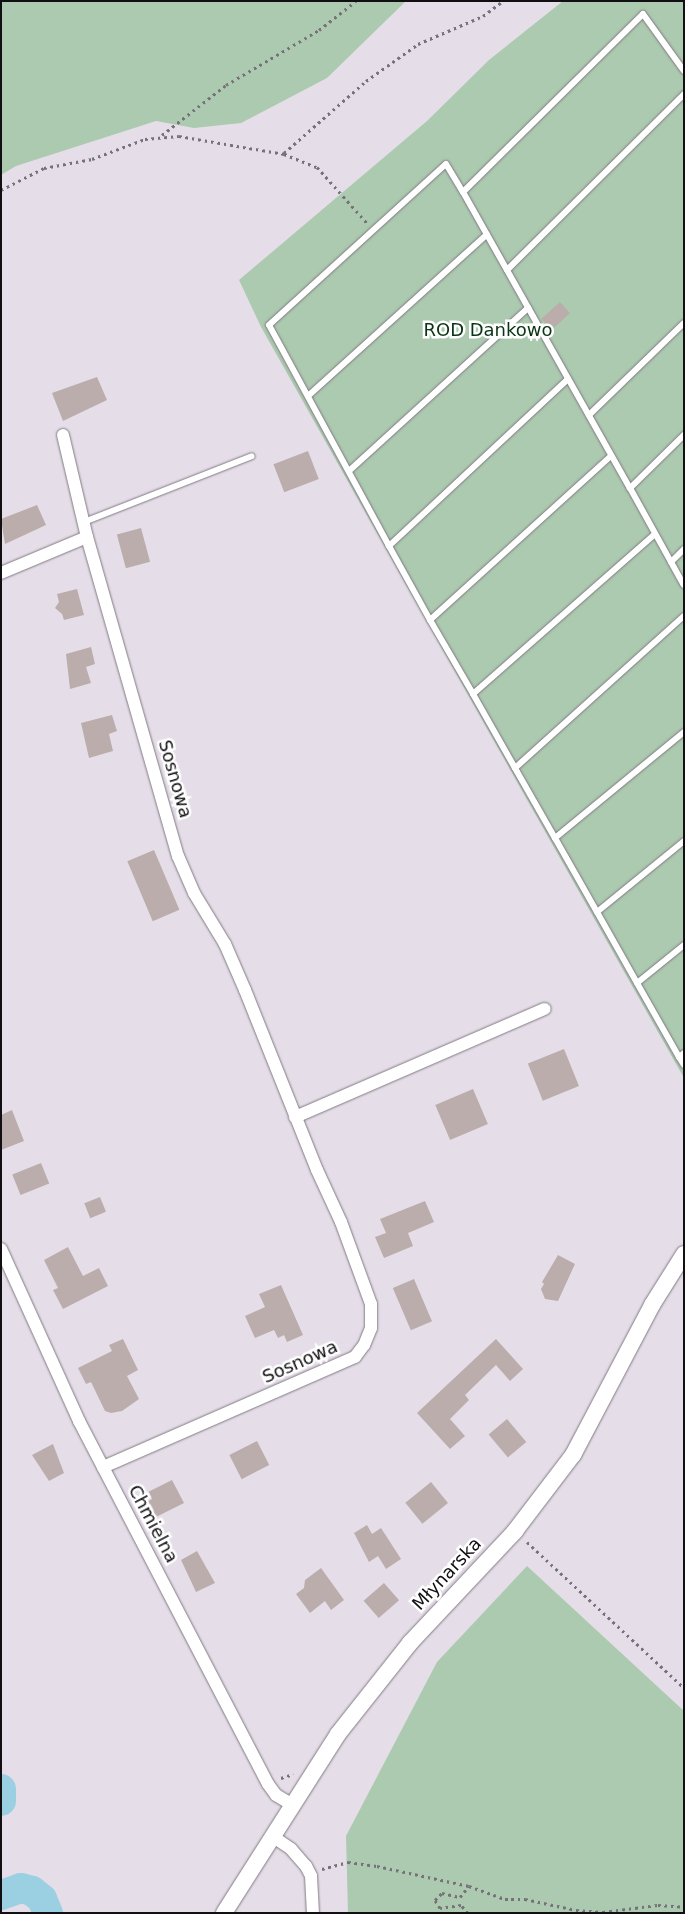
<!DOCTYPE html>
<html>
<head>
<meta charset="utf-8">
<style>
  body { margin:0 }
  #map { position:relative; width:685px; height:1914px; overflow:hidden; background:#e5dee8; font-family:"DejaVu Sans",sans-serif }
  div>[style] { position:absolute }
  .green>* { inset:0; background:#accaaf }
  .river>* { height:30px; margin:-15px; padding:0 15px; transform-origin:15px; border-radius:15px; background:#9ad0e2 }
  .building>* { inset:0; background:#bbadab; transform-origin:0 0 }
  .path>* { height:3px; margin-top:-1.5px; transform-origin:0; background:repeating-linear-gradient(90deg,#777279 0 2.5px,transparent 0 6.5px) }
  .roads { filter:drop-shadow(0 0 1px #817a83) drop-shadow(0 0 1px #817a83) }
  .service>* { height:6px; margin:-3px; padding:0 3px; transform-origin:3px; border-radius:3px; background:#fff }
  .minor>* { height:12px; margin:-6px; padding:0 6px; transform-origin:6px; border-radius:6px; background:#fff }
  .tertiary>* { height:16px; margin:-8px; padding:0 8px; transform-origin:8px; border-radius:8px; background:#fff }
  span { translate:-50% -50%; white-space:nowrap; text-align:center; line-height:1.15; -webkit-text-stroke:5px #fff; paint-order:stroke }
  .park-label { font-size:18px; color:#0a3514 }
  .street-label { font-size:18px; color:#110f12 }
  .frame { position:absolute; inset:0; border:2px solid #110f12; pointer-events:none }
</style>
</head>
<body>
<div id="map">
  <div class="green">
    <i style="clip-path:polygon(1px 1px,406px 1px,327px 78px,241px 123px,194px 128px,156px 121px,16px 166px,1px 175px)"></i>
    <i style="clip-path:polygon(563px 1px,684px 1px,684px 1078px,261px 327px,239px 280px,427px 121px,489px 60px)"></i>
    <i style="clip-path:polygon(527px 1566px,684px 1711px,684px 1913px,348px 1913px,346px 1836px,437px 1662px)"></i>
  </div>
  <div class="river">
    <i style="left:1px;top:1789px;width:12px;rotate:90deg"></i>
    <i style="left:1px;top:1895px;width:21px;rotate:-19deg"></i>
    <i style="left:21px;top:1888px;width:11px;rotate:15deg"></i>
    <i style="left:32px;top:1891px;width:13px;rotate:39deg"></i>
    <i style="left:42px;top:1899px;width:15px;rotate:67deg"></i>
  </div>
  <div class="building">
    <i style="left:560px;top:302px;width:15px;height:25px;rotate:48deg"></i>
    <i style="clip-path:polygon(97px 377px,107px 400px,63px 421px,52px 393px)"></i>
    <i style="left:308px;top:451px;width:30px;height:37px;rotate:69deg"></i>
    <i style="clip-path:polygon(37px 505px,46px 525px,5px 544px,1px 519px)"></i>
    <i style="left:141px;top:528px;width:35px;height:25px;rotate:75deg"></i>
    <i style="clip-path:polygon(77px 589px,84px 615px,64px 620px,62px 614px,55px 608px,59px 602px,57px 594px)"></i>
    <i style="clip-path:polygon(91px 647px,95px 664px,86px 667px,91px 683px,70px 689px,66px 654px)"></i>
    <i style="clip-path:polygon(112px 715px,117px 731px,109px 734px,113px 751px,89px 758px,81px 723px)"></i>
    <i style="left:154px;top:850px;width:65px;height:29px;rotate:67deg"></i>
    <i style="left:564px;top:1049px;width:40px;height:39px;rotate:68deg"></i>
    <i style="left:473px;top:1089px;width:38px;height:41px;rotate:67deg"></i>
    <i style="clip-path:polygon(12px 1110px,24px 1141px,1px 1150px,1px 1115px)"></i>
    <i style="left:41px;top:1163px;width:22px;height:31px;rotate:68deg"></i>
    <i style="left:100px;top:1197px;width:16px;height:17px;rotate:68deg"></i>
    <i style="clip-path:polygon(425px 1201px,434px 1222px,408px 1233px,413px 1246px,384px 1258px,375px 1237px,386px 1233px,380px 1219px)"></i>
    <i style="clip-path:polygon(68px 1247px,83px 1276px,99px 1268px,108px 1286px,63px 1309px,53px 1290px,58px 1288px,44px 1260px)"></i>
    <i style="clip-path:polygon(558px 1255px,575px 1264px,558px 1301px,545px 1299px,541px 1289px,544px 1284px,542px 1282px)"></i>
    <i style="left:414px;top:1279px;width:46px;height:23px;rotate:67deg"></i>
    <i style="clip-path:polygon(281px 1285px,303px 1335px,287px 1342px,284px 1335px,278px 1338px,274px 1330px,255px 1338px,245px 1316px,265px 1307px,259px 1294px)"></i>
    <i style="clip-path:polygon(123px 1339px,138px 1370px,127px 1376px,139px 1399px,122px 1411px,111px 1413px,105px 1411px,91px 1382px,86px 1384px,78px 1368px,112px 1351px,109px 1345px)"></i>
    <i style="clip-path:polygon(496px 1339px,523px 1369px,510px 1381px,496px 1365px,465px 1395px,469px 1400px,450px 1419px,465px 1436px,450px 1449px,417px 1413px)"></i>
    <i style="left:507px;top:1419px;width:30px;height:24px;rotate:50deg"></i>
    <i style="left:257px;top:1441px;width:27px;height:31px;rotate:63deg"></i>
    <i style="clip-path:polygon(53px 1444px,64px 1473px,49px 1481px,32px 1455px)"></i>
    <i style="clip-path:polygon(172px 1480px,184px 1503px,156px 1517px,148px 1501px,152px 1499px,148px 1492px)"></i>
    <i style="left:431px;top:1482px;width:27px;height:33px;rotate:51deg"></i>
    <i style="clip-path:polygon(367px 1525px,372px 1534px,381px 1528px,401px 1559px,386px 1569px,378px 1556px,369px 1562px,354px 1533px)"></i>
    <i style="clip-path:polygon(197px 1551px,215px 1583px,196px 1592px,181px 1560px)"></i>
    <i style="clip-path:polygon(321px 1568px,344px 1600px,331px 1610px,325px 1601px,310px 1613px,296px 1594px,304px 1588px,305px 1580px)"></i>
    <i style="left:384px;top:1583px;width:23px;height:27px;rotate:49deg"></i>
  </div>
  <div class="path">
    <i style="left:162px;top:135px;width:81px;rotate:-38deg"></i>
    <i style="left:226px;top:85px;width:108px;rotate:-30.6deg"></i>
    <i style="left:319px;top:30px;width:47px;rotate:-38.1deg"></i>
    <i style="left:284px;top:153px;width:109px;rotate:-41.3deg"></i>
    <i style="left:366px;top:81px;width:64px;rotate:-35.4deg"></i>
    <i style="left:418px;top:44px;width:71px;rotate:-23.3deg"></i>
    <i style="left:483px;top:16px;width:25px;rotate:-37deg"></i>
    <i style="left:1px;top:190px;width:48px;rotate:-27.1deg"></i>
    <i style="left:44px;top:168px;width:49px;rotate:-10.6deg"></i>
    <i style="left:92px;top:159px;width:57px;rotate:-20.7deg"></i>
    <i style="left:145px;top:139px;width:34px;rotate:-5deg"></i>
    <i style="left:179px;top:136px;width:107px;rotate:9.7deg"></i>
    <i style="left:284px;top:154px;width:35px;rotate:22deg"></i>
    <i style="left:317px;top:167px;width:75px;rotate:48.2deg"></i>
    <i style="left:527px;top:1542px;width:214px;rotate:42.9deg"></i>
    <i style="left:281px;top:1778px;width:13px;rotate:-18deg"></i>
    <i style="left:322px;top:1869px;width:27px;rotate:-15deg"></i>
    <i style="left:348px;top:1862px;width:29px;rotate:8deg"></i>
    <i style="left:377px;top:1866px;width:94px;rotate:12.3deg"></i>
    <i style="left:469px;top:1886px;width:38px;rotate:20deg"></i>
    <i style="left:505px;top:1899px;width:20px"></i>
    <i style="left:525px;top:1899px;width:52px;rotate:12.2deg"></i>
    <i style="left:576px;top:1910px;width:27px;rotate:4deg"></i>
    <i style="left:603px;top:1912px;width:55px;rotate:-7.3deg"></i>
    <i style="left:658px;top:1905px;width:26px;rotate:4deg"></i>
    <i style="left:468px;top:1913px;width:11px;rotate:-131deg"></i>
    <i style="left:461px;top:1905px;width:21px;rotate:172deg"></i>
    <i style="left:440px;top:1908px;width:9px;rotate:-122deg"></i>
    <i style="left:435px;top:1900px;width:10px;rotate:-45deg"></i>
    <i style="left:442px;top:1893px;width:18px;rotate:13deg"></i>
    <i style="left:460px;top:1897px;width:14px;rotate:-51deg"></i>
  </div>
  <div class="roads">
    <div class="service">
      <i style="left:463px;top:192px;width:340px;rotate:60.6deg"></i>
      <i style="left:507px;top:270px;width:250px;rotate:-44.8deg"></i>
      <i style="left:568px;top:379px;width:245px;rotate:137deg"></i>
      <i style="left:389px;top:546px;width:85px;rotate:61deg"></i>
      <i style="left:430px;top:620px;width:244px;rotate:-42.2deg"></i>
      <i style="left:308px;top:396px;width:241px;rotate:-42.1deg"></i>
      <i style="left:589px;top:415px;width:132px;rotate:-44.1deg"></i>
      <i style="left:684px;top:435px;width:76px;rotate:135.5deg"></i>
      <i style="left:630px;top:488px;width:85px;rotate:61deg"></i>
      <i style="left:671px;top:562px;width:18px;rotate:-45deg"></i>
      <i style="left:350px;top:470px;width:241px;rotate:-42.3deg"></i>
      <i style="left:84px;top:522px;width:180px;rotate:-21.4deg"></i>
      <i style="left:655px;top:534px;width:242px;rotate:138.7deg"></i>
      <i style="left:473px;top:694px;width:85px;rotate:60.4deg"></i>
      <i style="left:515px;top:768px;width:227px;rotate:-42deg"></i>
      <i style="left:389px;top:546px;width:251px;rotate:-118.5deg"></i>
      <i style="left:269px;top:325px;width:239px;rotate:-42.3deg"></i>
      <i style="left:446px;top:164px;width:33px;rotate:59deg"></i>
      <i style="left:463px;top:192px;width:253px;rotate:-44.7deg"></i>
      <i style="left:643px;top:14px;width:70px;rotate:54.3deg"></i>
      <i style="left:671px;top:562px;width:26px;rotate:61deg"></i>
      <i style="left:430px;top:620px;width:86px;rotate:59.8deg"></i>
      <i style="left:684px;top:732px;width:167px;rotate:140.6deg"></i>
      <i style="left:555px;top:838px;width:85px;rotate:60.4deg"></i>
      <i style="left:597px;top:912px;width:112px;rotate:-39.2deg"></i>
      <i style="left:515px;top:768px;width:81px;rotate:60.3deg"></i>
      <i style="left:597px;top:912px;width:81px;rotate:60.6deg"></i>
      <i style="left:684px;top:945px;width:60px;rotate:141deg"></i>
      <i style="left:637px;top:983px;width:85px;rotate:60.4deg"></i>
      <i style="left:679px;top:1057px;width:6px;rotate:-39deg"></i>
      <i style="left:679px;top:1057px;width:9px;rotate:58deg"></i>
    </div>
    <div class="minor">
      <i style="left:63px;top:435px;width:105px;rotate:76.8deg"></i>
      <i style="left:87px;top:537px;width:332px;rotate:74.1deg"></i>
      <i style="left:178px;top:856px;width:40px;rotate:66.6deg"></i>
      <i style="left:194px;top:893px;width:60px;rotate:58.7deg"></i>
      <i style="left:225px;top:944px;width:50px;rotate:66.5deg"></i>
      <i style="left:245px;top:990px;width:194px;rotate:68.2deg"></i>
      <i style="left:317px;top:1170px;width:57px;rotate:65.2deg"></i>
      <i style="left:341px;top:1222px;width:87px;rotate:69.9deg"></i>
      <i style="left:371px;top:1304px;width:24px;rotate:90deg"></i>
      <i style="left:371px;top:1328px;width:18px;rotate:112deg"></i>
      <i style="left:364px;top:1345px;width:15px;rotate:127deg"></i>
      <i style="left:355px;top:1357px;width:275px;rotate:156.4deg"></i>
      <i style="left:1px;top:573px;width:93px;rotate:-22.7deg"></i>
      <i style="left:295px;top:1117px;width:272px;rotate:-23.4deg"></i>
      <i style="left:1px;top:1249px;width:189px;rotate:65.6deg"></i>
      <i style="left:79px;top:1421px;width:409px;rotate:62.5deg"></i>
      <i style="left:268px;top:1784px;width:14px;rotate:54deg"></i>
      <i style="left:276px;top:1795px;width:17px;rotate:31deg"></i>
      <i style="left:272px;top:1836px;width:23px;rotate:34deg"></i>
      <i style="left:291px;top:1849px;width:23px;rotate:49deg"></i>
      <i style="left:306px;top:1866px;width:11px;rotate:63deg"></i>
      <i style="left:311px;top:1876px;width:37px;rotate:87deg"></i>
    </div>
    <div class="tertiary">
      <i style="left:224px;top:1913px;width:212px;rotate:-57.5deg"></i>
      <i style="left:338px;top:1734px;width:116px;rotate:-51.6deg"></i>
      <i style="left:410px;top:1643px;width:154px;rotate:-46.8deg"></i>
      <i style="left:515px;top:1531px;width:96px;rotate:-52.7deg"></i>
      <i style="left:573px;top:1455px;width:170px;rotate:-62.2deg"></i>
      <i style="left:652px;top:1305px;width:60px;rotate:-57.9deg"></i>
    </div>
  </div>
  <div class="park-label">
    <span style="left:488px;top:330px">ROD Dankowo</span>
  </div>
  <div class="street-label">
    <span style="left:175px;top:779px;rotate:74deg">Sosnowa</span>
    <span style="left:300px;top:1362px;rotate:-24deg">Sosnowa</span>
    <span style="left:153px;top:1524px;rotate:62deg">Chmielna</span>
    <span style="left:447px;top:1574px;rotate:-47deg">Młynarska</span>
  </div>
  <div class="frame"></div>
</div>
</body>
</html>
